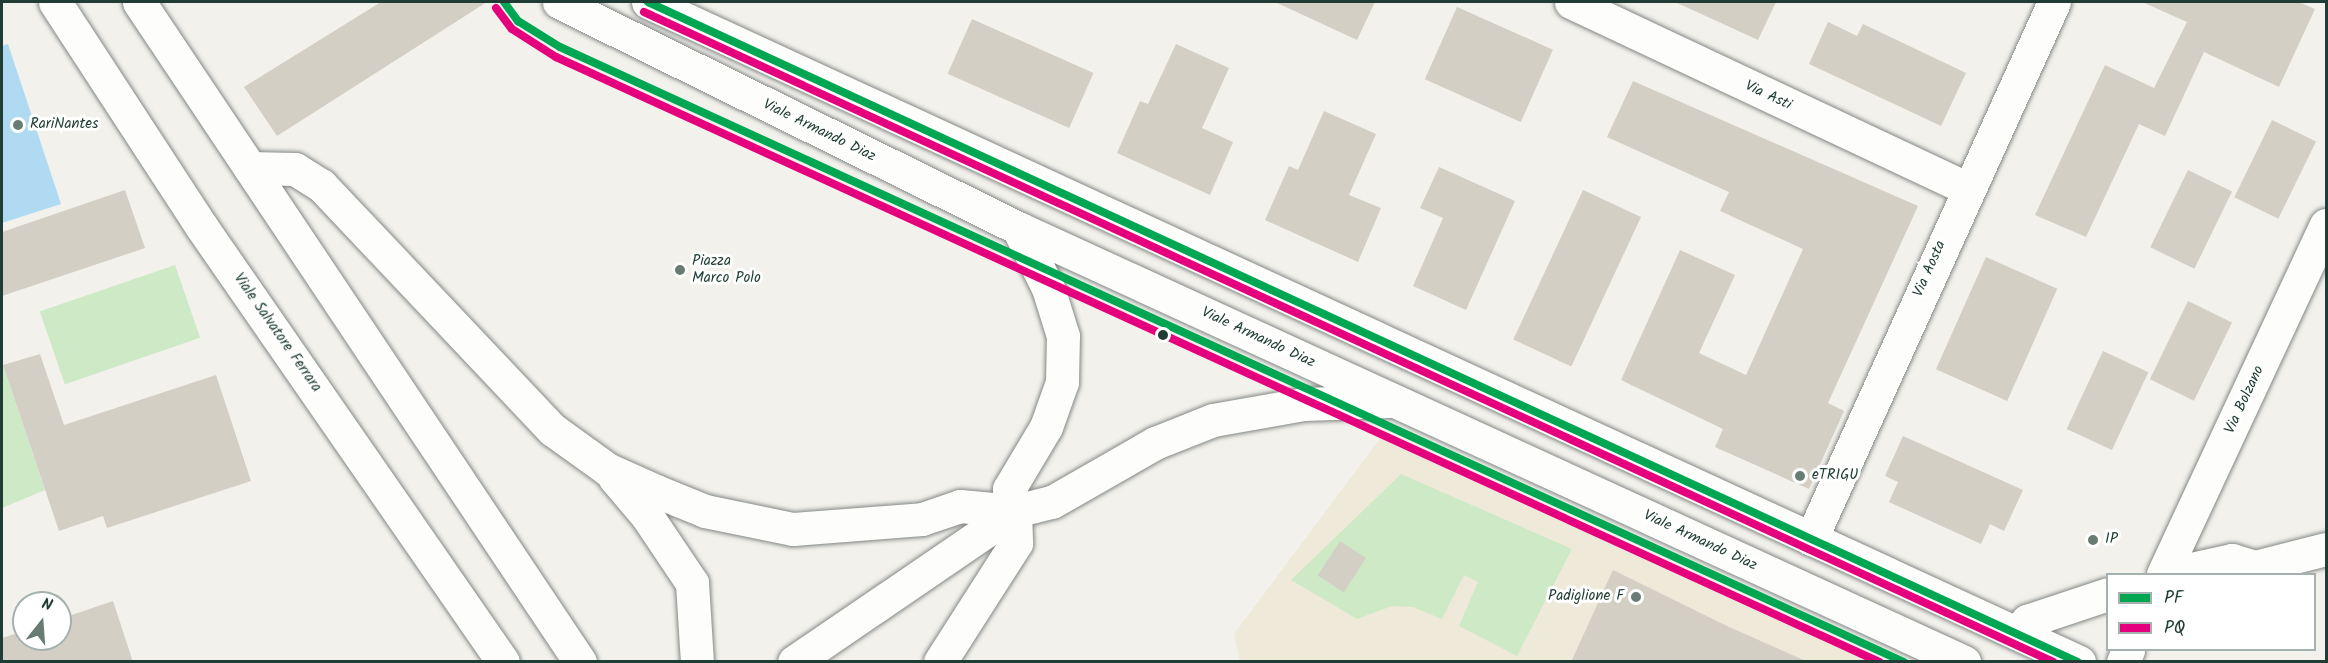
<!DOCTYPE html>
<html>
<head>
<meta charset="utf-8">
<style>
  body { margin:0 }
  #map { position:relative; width:2328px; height:663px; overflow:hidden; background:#f2f1ec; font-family:Kalam,sans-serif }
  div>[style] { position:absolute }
  .built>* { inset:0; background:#efe9da }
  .green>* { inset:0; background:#cde9c5; transform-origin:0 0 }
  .water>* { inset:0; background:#b0daf2 }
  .building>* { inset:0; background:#d4cfc4; transform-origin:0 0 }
  .roads { filter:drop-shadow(0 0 2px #838885) drop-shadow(0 0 2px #838885) }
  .street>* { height:33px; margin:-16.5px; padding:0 16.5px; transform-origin:16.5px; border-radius:16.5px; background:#fdfdfc }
  .secondary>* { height:33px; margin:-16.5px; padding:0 16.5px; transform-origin:16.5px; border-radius:16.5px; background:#fdfdfc }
  .highway>* { height:33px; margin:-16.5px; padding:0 16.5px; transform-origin:16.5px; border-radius:16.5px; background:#fdfdfc }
  .bus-1>* { height:8px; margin:-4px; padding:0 4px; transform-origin:4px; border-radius:4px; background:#00a651 }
  .bus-2>* { height:8px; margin:-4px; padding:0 4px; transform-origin:4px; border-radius:4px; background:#e5007d }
  .dots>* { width:16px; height:16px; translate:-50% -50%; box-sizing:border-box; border:3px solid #fff; border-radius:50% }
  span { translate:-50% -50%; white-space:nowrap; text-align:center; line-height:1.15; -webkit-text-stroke:6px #fff; paint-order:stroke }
  .street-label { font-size:15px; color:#1f3d34 }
  .poi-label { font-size:15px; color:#1f3d34 }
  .left { translate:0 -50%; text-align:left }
  .right { translate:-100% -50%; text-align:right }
  .frame { position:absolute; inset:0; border:3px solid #1f3d34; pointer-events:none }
  .legend { position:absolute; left:2106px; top:573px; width:210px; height:78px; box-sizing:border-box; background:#fff; border:2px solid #a5b1ae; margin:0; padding:8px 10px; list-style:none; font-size:18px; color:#1f3d34 }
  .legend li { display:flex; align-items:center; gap:12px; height:30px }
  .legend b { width:30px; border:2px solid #a5b1ae }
  .north { position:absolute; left:12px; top:591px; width:60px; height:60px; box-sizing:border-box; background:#fff; border:2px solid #a5b1ae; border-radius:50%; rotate:17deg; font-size:16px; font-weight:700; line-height:24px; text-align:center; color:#1f3d34 }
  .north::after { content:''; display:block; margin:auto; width:21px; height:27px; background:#697c74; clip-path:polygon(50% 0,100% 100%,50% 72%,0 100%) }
</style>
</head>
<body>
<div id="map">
  <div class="built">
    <i style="clip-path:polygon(1382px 436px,1870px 661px,1240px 662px,1234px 634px)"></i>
  </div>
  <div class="green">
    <i style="left:175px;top:265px;width:77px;height:143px;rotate:71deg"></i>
    <i style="clip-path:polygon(3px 365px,45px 490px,2px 508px,2px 366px)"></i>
    <i style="clip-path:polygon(1401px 474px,1572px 549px,1517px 656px,1459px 626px,1478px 582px,1464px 575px,1442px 619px,1413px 607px,1392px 606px,1357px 619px,1291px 580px)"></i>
  </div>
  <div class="water">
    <i style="clip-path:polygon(8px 44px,61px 204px,2px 223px,2px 46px)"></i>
  </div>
  <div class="building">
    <i style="clip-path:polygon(381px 2px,487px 2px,277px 136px,244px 87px)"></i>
    <i style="clip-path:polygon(1275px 2px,1375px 2px,1357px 40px)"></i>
    <i style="clip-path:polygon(1675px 2px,1776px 2px,1758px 40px)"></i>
    <i style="clip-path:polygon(2142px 2px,2299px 2px,2315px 9px,2279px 87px,2204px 52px,2165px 136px,2139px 124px,2086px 237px,2035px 215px,2105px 65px,2154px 88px,2187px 22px)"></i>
    <i style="left:1457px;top:7px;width:105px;height:79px;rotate:24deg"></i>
    <i style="left:972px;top:19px;width:133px;height:60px;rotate:24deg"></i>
    <i style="clip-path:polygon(1828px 22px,1857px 36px,1863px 24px,1966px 73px,1941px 126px,1809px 64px)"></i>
    <i style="clip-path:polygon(1176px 44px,1229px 68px,1202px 128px,1233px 142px,1210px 195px,1117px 153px,1140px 101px,1148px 104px)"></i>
    <i style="clip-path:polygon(1633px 81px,1918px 206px,1828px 403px,1844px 411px,1809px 489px,1715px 447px,1723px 429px,1621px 380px,1680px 250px,1735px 275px,1699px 353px,1746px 375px,1803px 249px,1720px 211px,1729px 192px,1607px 137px)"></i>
    <i style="clip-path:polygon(1324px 111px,1376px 134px,1349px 195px,1381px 208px,1358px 262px,1265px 220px,1289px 166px,1298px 170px)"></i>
    <i style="left:2272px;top:120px;width:49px;height:86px;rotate:26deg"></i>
    <i style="clip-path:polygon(1439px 167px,1515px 201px,1466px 310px,1413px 286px,1443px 218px,1420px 208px)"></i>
    <i style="left:2188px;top:170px;width:49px;height:86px;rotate:26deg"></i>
    <i style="clip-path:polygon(125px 190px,145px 248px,2px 296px,2px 232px)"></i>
    <i style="left:1583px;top:190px;width:64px;height:165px;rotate:25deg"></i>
    <i style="left:1986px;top:257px;width:78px;height:123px;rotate:24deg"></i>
    <i style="left:2188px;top:301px;width:49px;height:87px;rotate:26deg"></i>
    <i style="left:2103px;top:351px;width:50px;height:86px;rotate:25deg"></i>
    <i style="clip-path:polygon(40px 354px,64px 425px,216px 375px,251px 481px,107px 528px,103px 516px,59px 531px,3px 365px)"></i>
    <i style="clip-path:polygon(1903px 436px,2023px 490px,2004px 531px,1990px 524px,1981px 544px,1889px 502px,1898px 482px,1885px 476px)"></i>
    <i style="left:1340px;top:541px;width:31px;height:41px;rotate:33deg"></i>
    <i style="clip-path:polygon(1613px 570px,1727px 626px,1808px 662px,1571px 662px)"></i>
    <i style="clip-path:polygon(113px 601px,133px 662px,2px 662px,2px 638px,24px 631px,24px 639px,60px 639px,60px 619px)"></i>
  </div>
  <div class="roads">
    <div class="street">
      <i style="left:1571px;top:2px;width:437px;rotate:25.2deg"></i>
      <i style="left:1811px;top:539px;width:589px;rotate:-65.65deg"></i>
      <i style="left:2163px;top:574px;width:385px;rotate:-65deg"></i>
      <i style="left:2168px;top:574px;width:66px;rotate:-12.3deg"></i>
      <i style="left:2232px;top:560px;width:24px;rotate:17deg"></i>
      <i style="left:2255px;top:567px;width:73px;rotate:-14.2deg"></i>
      <i style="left:2017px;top:633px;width:16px;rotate:-50deg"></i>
      <i style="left:2027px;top:621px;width:85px;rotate:-18.4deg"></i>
      <i style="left:2123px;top:662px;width:13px;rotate:-67deg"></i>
    </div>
    <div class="secondary">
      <i style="left:559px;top:2px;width:512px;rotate:26.21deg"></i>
      <i style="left:1018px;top:228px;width:1041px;rotate:24.64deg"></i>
      <i style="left:648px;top:2px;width:1576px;rotate:24.76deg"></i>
      <i style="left:1015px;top:511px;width:23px;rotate:-105deg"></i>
      <i style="left:1009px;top:489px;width:72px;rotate:-59.2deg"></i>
      <i style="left:1046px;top:427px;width:48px;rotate:-70.4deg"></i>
      <i style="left:1062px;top:382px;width:46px;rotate:-88.8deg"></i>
      <i style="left:1063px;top:336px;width:50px;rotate:-107.4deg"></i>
      <i style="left:1048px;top:288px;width:67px;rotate:-116.6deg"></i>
      <i style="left:794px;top:662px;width:268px;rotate:-34.3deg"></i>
      <i style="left:1015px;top:511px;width:38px;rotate:-14deg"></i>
      <i style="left:1052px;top:502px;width:119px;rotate:-29.8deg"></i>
      <i style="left:1155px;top:443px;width:62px;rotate:-21.6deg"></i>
      <i style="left:1213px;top:420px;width:92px;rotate:-10deg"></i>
      <i style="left:1304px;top:404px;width:85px;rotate:-2deg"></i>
    </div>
    <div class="highway">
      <i style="left:55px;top:2px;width:267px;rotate:56.9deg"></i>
      <i style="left:201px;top:226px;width:530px;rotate:55.29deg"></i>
      <i style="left:139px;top:2px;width:794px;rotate:56.25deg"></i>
      <i style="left:250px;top:168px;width:45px;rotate:1.3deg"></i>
      <i style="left:295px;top:169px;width:31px;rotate:32deg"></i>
      <i style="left:321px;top:185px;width:337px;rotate:46.6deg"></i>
      <i style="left:553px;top:430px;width:67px;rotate:35.8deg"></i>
      <i style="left:607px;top:469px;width:54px;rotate:24.2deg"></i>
      <i style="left:656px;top:491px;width:53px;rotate:22.2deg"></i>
      <i style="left:705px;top:511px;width:90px;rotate:11.6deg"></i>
      <i style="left:793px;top:529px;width:129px;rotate:-4.4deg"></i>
      <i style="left:922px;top:519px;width:40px;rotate:-18.9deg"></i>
      <i style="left:960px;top:506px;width:55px;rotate:5.2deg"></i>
      <i style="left:1015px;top:511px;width:32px;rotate:88deg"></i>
      <i style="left:1016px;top:543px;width:141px;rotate:122.6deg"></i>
      <i style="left:614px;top:477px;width:51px;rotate:49.8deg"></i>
      <i style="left:647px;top:516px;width:81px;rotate:56.1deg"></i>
      <i style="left:692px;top:583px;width:79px;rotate:86.4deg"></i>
    </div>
  </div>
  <div class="bus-1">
    <i style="left:504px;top:2px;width:24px;rotate:54deg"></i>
    <i style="left:518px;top:21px;width:49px;rotate:31.8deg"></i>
    <i style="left:560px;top:47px;width:1478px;rotate:24.59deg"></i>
    <i style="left:648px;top:2px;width:1575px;rotate:24.78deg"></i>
  </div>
  <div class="bus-2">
    <i style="left:496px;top:8px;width:26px;rotate:53deg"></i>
    <i style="left:512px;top:29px;width:52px;rotate:32.5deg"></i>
    <i style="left:556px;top:57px;width:1455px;rotate:24.57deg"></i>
    <i style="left:644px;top:12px;width:1552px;rotate:24.76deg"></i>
  </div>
  <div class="dots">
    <i style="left:18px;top:125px;background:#697c74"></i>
    <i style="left:680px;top:270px;background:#697c74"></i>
    <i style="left:1163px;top:335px;background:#1f3d34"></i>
    <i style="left:1800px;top:476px;background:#697c74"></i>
    <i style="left:2093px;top:540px;background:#697c74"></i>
    <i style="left:1636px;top:597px;background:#697c74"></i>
  </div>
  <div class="street-label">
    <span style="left:1768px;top:96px;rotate:25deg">Via Asti</span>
    <span style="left:819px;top:131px;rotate:26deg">Viale Armando Diaz</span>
    <span style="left:1930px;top:269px;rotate:-66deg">Via Aosta</span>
    <span style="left:277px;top:333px;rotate:55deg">Viale Salvatore Ferrara</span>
    <span style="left:1258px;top:338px;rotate:25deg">Viale Armando Diaz</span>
    <span style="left:2245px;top:400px;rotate:-65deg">Via Bolzano</span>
    <span style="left:1700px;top:541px;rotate:25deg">Viale Armando Diaz</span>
  </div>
  <div class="poi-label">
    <span class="left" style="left:30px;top:125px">RariNantes</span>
    <span class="left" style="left:692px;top:270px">Piazza<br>Marco Polo</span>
    <span class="left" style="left:1812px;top:476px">eTRIGU</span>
    <span class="left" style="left:2105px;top:540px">IP</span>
    <span class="right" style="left:1624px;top:597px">Padiglione F</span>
  </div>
  <div class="frame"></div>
  <ul class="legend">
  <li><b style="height:8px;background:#00a651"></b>PF</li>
  <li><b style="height:8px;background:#e5007d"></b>PQ</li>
  </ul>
  <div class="north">N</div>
</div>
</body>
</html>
